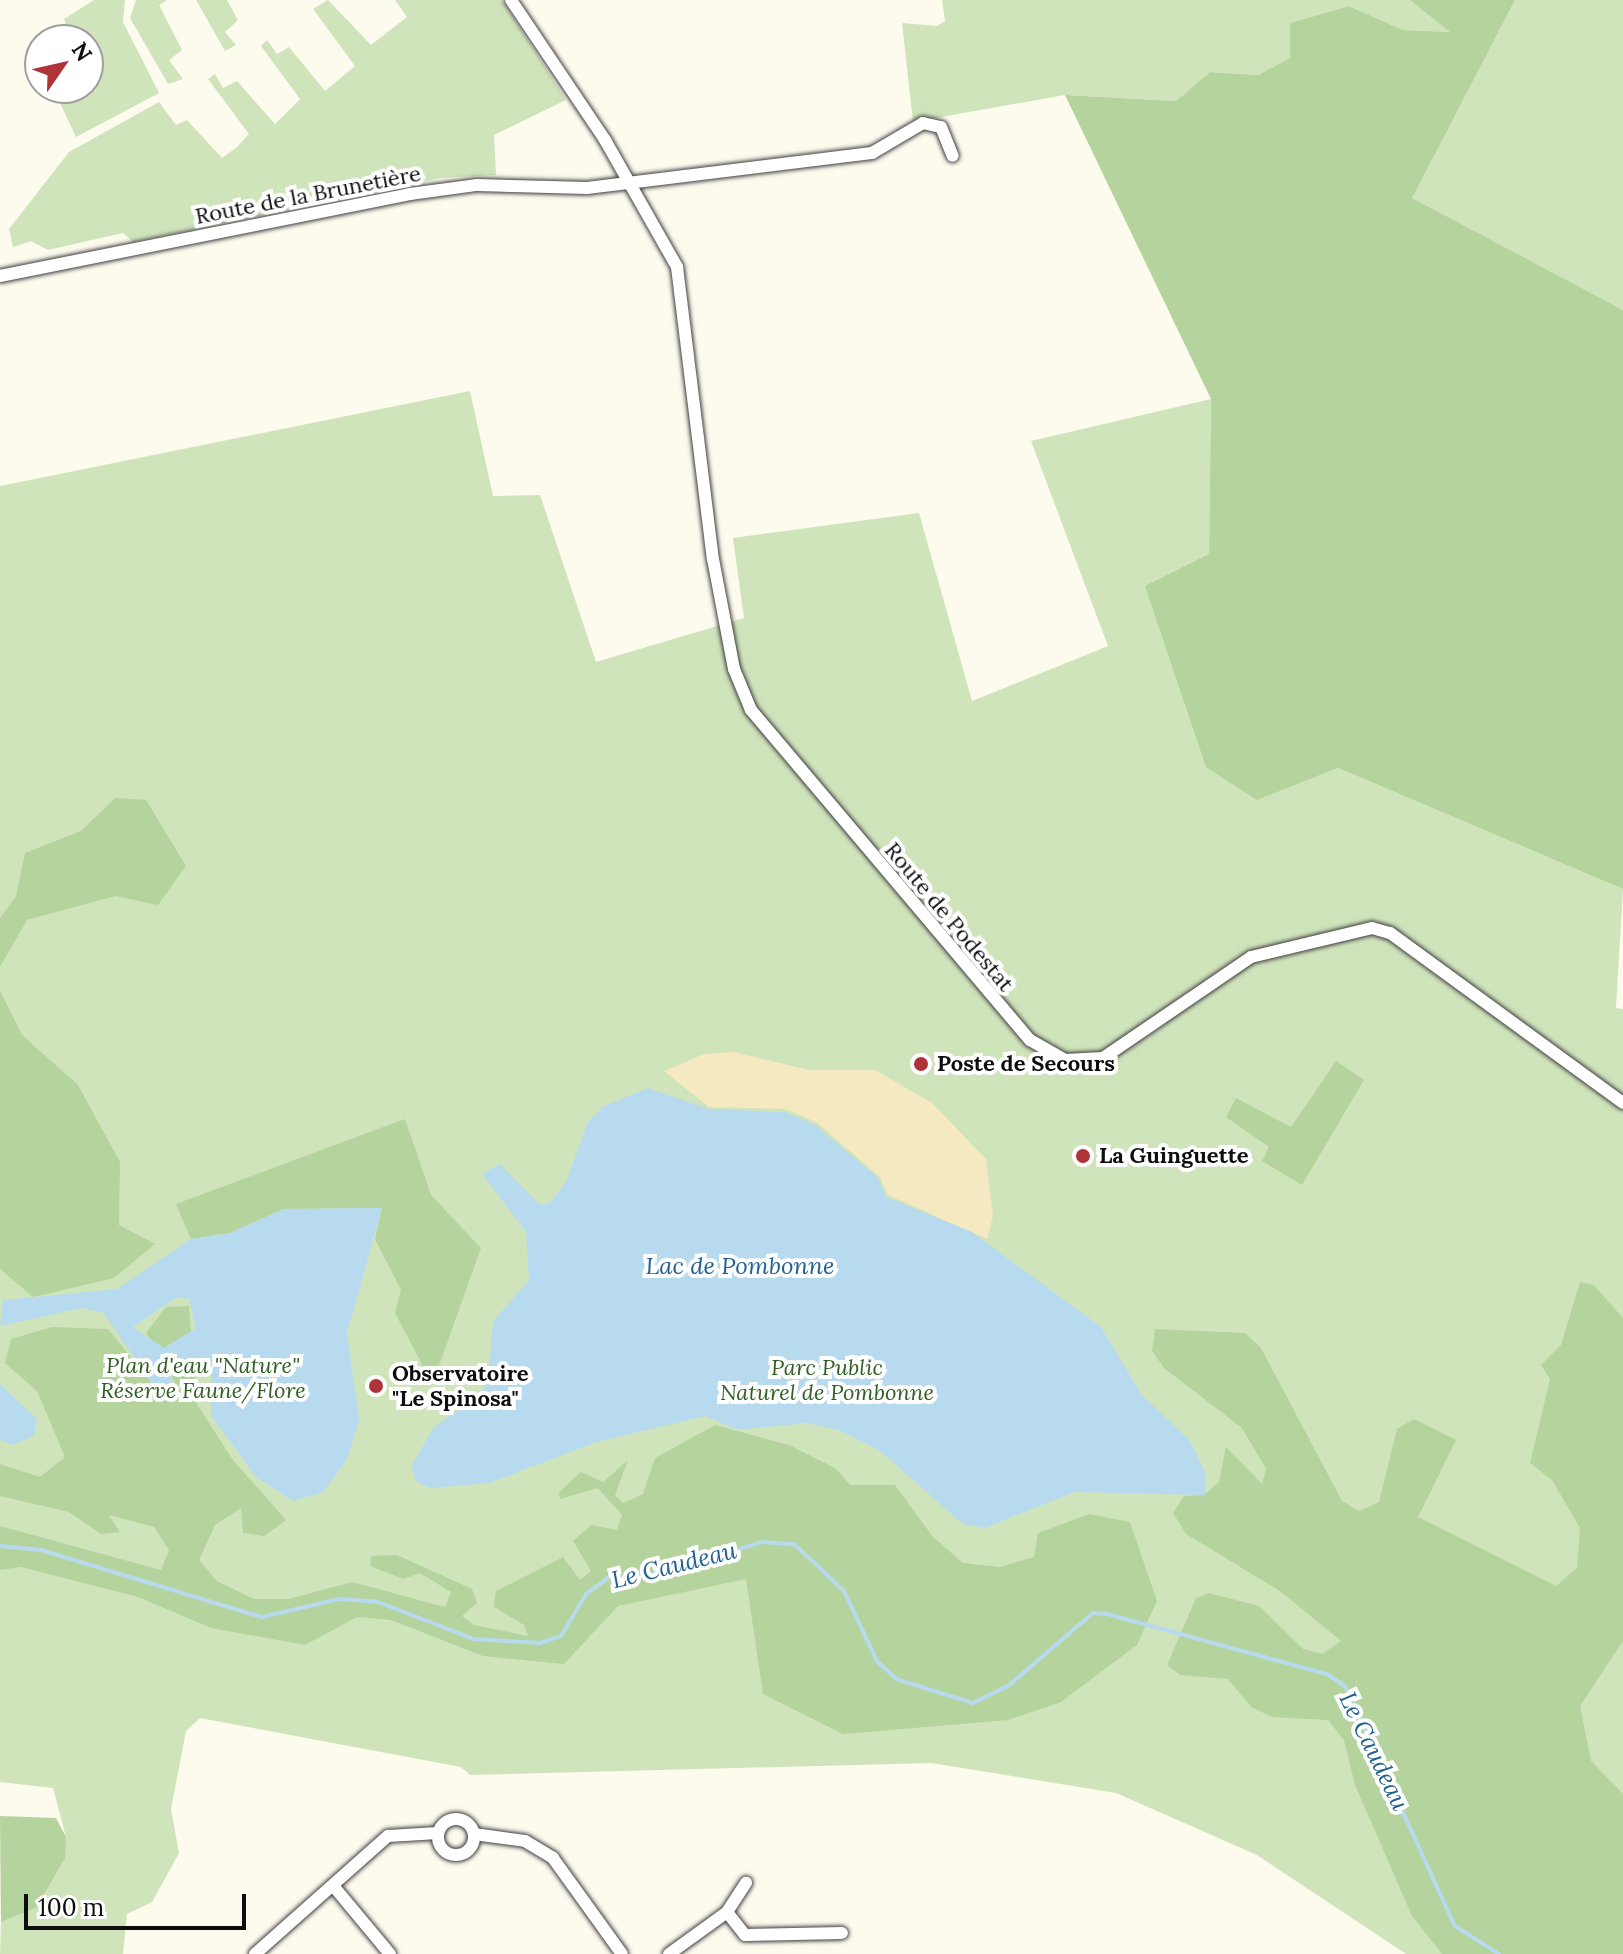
<!DOCTYPE html>
<html>
<head>
<meta charset="utf-8">
<style>
  body { margin:0 }
  #map { position:relative; width:1623px; height:1954px; overflow:hidden; background:#fdfaee; font-family:Lora,serif }
  div>[style] { position:absolute }
  .green>* { inset:0; background:#d0e4bc }
  .forest>* { inset:0; background:#b5d39c }
  .sand>* { inset:0; background:#f4e9c0 }
  .water>* { inset:0; background:#b8daef }
  .stream>* { height:4px; margin:-2px; padding:0 2px; transform-origin:2px; border-radius:2px; background:#b8daef }
  .roads { filter:drop-shadow(0 0 2px #404040) drop-shadow(0 0 2px #404040) }
  .minor>* { height:12px; margin:-6px; padding:0 6px; transform-origin:6px; border-radius:6px; background:#fff }
  .minor>.ring { margin:-6px; padding:0; box-sizing:content-box; background:none; border:12px solid #fff; border-radius:50% }
  .dots>* { width:22px; height:22px; translate:-50% -50%; box-sizing:border-box; border:4px solid #fff; border-radius:50% }
  span { translate:-50% -50%; white-space:nowrap; text-align:center; line-height:1.15; -webkit-text-stroke:8px #fff; paint-order:stroke }
  .street-label { font-size:22px; color:#0d0d0d }
  .poi-label { font-size:22px; color:#0d0d0d; font-weight:700 }
  .left { translate:0 -50%; text-align:left }
  .park-label { font-size:22px; color:#305e24; font-style:italic }
  .water-label { font-size:24px; color:#236091; font-style:italic }
  .north { position:absolute; left:24px; top:24px; width:80px; height:80px; box-sizing:border-box; background:#fff; border:2px solid #9e9e9e; border-radius:50%; rotate:56deg; font-size:22px; font-weight:700; line-height:32px; text-align:center; color:#0d0d0d }
  .north::after { content:''; display:block; margin:auto; width:28px; height:36px; background:#ae3438; clip-path:polygon(50% 0,100% 100%,50% 72%,0 100%) }
  .scale { position:absolute; left:24px; top:1894px; width:222px; height:36px; box-sizing:border-box; border:4px solid #0d0d0d; border-top:0; padding-left:10px; font-size:24px; line-height:28px; white-space:nowrap; color:#0d0d0d; -webkit-text-stroke:6px #fff; paint-order:stroke }
</style>
</head>
<body>
<div id="map">
  <div class="green">
    <i style="clip-path:polygon(94px 0,125px 0,123px 22px,159px 93px,76px 137px,53px 88px,88px 88px,88px 40px,71px 40px,64px 19px)"></i>
    <i style="clip-path:polygon(136px 0,167px 0,159px 5px,182px 50px,169px 60px,183px 79px,168px 84px,130px 18px)"></i>
    <i style="clip-path:polygon(196px 0,227px 0,238px 20px,225px 32px,236px 45px,225px 51px)"></i>
    <i style="clip-path:polygon(328px 0,371px 45px,407px 17px,395px 0,502px 0,566px 100px,494px 135px,496px 175px,441px 178px,133px 242px,123px 233px,48px 250px,31px 241px,13px 247px,9px 229px,69px 152px,159px 102px,176px 125px,187px 120px,222px 158px,237px 147px,249px 134px,208px 79px,215px 74px,223px 88px,237px 81px,275px 124px,300px 99px,261px 46px,267px 40px,277px 54px,289px 47px,325px 91px,355px 66px,313px 9px)"></i>
    <i style="clip-path:polygon(942px 0,1410px 0,1451px 32px,1403px 30px,1349px 6px,1290px 23px,1291px 58px,1258px 75px,1210px 72px,1176px 101px,1065px 95px,913px 122px,902px 23px,937px 26px,945px 21px)"></i>
    <i style="clip-path:polygon(1515px 0,1623px 0,1623px 310px,1411px 198px)"></i>
    <i style="clip-path:polygon(470px 391px,493px 496px,540px 495px,596px 662px,744px 618px,733px 538px,919px 513px,972px 701px,1108px 646px,1031px 441px,1211px 399px,1209px 554px,1257px 799px,1338px 768px,1623px 889px,1616px 1008px,1623px 1009px,1623px 1954px,1406px 1954px,1257px 1855px,1116px 1793px,931px 1763px,470px 1775px,461px 1767px,200px 1718px,186px 1731px,171px 1809px,179px 1853px,152px 1902px,127px 1914px,123px 1954px,0 1954px,1px 1922px,36px 1908px,64px 1858px,66px 1837px,53px 1788px,0 1782px,0 486px)"></i>
  </div>
  <div class="forest">
    <i style="clip-path:polygon(1410px 0,1515px 0,1412px 198px,1623px 310px,1623px 889px,1338px 768px,1257px 800px,1206px 767px,1145px 586px,1209px 554px,1211px 399px,1065px 95px,1176px 101px,1210px 72px,1258px 75px,1290px 58px,1290px 23px,1349px 6px,1403px 30px,1450px 32px)"></i>
    <i style="clip-path:polygon(115px 798px,146px 800px,186px 866px,158px 905px,115px 896px,27px 920px,0 967px,0 918px,16px 896px,25px 853px,81px 831px)"></i>
    <i style="clip-path:polygon(0 991px,22px 1035px,78px 1085px,120px 1162px,119px 1225px,155px 1244px,114px 1278px,33px 1297px,0 1269px)"></i>
    <i style="clip-path:polygon(1336px 1061px,1364px 1080px,1302px 1185px,1262px 1161px,1269px 1147px,1226px 1117px,1236px 1098px,1291px 1127px)"></i>
    <i style="clip-path:polygon(405px 1119px,431px 1195px,481px 1248px,437px 1371px,424px 1368px,395px 1313px,401px 1290px,375px 1239px,382px 1208px,284px 1209px,230px 1233px,191px 1239px,176px 1204px)"></i>
    <i style="clip-path:polygon(1580px 1282px,1594px 1285px,1623px 1318px,1623px 1641px,1580px 1706px,1591px 1761px,1623px 1794px,1623px 1954px,1442px 1954px,1412px 1916px,1355px 1785px,1344px 1740px,1328px 1720px,1272px 1717px,1251px 1707px,1228px 1679px,1180px 1675px,1167px 1665px,1196px 1598px,1209px 1593px,1259px 1606px,1303px 1649px,1322px 1654px,1341px 1641px,1280px 1591px,1186px 1534px,1173px 1513px,1184px 1496px,1204px 1495px,1219px 1482px,1226px 1447px,1262px 1484px,1266px 1469px,1242px 1428px,1164px 1368px,1152px 1351px,1155px 1329px,1245px 1333px,1261px 1348px,1342px 1501px,1359px 1511px,1379px 1502px,1397px 1429px,1414px 1419px,1456px 1440px,1418px 1517px,1556px 1586px,1577px 1568px,1580px 1528px,1552px 1480px,1530px 1463px,1550px 1379px,1541px 1365px,1561px 1345px)"></i>
    <i style="clip-path:polygon(189px 1306px,197px 1404px,232px 1459px,286px 1520px,264px 1536px,243px 1533px,241px 1508px,215px 1525px,199px 1560px,217px 1581px,254px 1599px,289px 1599px,352px 1582px,445px 1607px,451px 1592px,420px 1573px,403px 1579px,370px 1566px,371px 1556px,397px 1555px,472px 1589px,477px 1603px,462px 1616px,474px 1625px,528px 1636px,524px 1625px,494px 1607px,496px 1591px,563px 1557px,580px 1580px,591px 1571px,573px 1541px,591px 1525px,617px 1530px,622px 1515px,598px 1488px,560px 1499px,559px 1492px,581px 1472px,603px 1482px,628px 1460px,615px 1495px,623px 1503px,643px 1494px,655px 1458px,715px 1425px,789px 1445px,835px 1468px,850px 1485px,895px 1485px,933px 1537px,963px 1563px,1000px 1567px,1034px 1557px,1038px 1533px,1089px 1514px,1130px 1522px,1157px 1601px,1137px 1645px,1061px 1702px,1008px 1720px,843px 1734px,763px 1694px,746px 1579px,618px 1606px,564px 1664px,483px 1656px,391px 1620px,357px 1617px,305px 1645px,211px 1628px,138px 1597px,21px 1567px,0 1570px,0 1526px,161px 1570px,169px 1550px,154px 1527px,109px 1515px,120px 1532px,101px 1534px,69px 1512px,0 1496px,0 1464px,40px 1477px,65px 1457px,37px 1391px,5px 1363px,11px 1339px,52px 1327px,108px 1329px,161px 1394px,175px 1383px,146px 1333px,166px 1307px)"></i>
    <i style="clip-path:polygon(0 1816px,56px 1818px,66px 1837px,65px 1858px,36px 1908px,1px 1922px)"></i>
  </div>
  <div class="sand">
    <i style="clip-path:polygon(734px 1052px,809px 1070px,875px 1070px,932px 1103px,986px 1159px,993px 1216px,987px 1239px,888px 1195px,880px 1177px,816px 1122px,785px 1109px,709px 1107px,664px 1071px,704px 1054px)"></i>
  </div>
  <div class="water">
    <i style="clip-path:polygon(648px 1088px,709px 1109px,785px 1112px,815px 1125px,878px 1178px,886px 1197px,972px 1232px,1101px 1327px,1141px 1394px,1190px 1441px,1205px 1472px,1205px 1495px,1075px 1492px,984px 1528px,963px 1524px,880px 1451px,838px 1430px,806px 1423px,738px 1430px,705px 1416px,597px 1442px,489px 1483px,429px 1488px,416px 1481px,411px 1466px,434px 1427px,477px 1398px,488px 1382px,493px 1321px,529px 1280px,526px 1232px,482px 1174px,500px 1164px,539px 1204px,549px 1204px,566px 1182px,588px 1122px,602px 1107px)"></i>
    <i style="clip-path:polygon(evenodd,382px 1208px,347px 1333px,359px 1420px,347px 1460px,323px 1492px,293px 1501px,256px 1477px,211px 1415px,211px 1361px,175px 1367px,170px 1387px,154px 1387px,104px 1313px,82px 1308px,0 1326px,3px 1300px,117px 1289px,191px 1239px,230px 1233px,284px 1209px,382px 1208px,177px 1297px,189px 1299px,196px 1328px,164px 1348px,133px 1327px,177px 1297px)"></i>
    <i style="clip-path:polygon(0 1384px,37px 1419px,34px 1436px,13px 1445px,0 1440px)"></i>
  </div>
  <div class="stream">
    <i style="left:0;top:1546px;width:41px;rotate:5.6deg"></i>
    <i style="left:41px;top:1550px;width:231px;rotate:16.9deg"></i>
    <i style="left:262px;top:1617px;width:79px;rotate:-13.2deg"></i>
    <i style="left:339px;top:1599px;width:39px;rotate:4deg"></i>
    <i style="left:378px;top:1602px;width:103px;rotate:21.1deg"></i>
    <i style="left:474px;top:1639px;width:66px;rotate:3.5deg"></i>
    <i style="left:540px;top:1643px;width:22px;rotate:-18deg"></i>
    <i style="left:561px;top:1636px;width:49px;rotate:-59.2deg"></i>
    <i style="left:586px;top:1594px;width:27px;rotate:-36deg"></i>
    <i style="left:608px;top:1578px;width:54px;rotate:-5.3deg"></i>
    <i style="left:662px;top:1573px;width:105px;rotate:-17.2deg"></i>
    <i style="left:762px;top:1542px;width:32px;rotate:4deg"></i>
    <i style="left:794px;top:1544px;width:69px;rotate:43.2deg"></i>
    <i style="left:844px;top:1591px;width:77px;rotate:64.8deg"></i>
    <i style="left:877px;top:1661px;width:26px;rotate:43deg"></i>
    <i style="left:896px;top:1679px;width:81px;rotate:17.3deg"></i>
    <i style="left:973px;top:1703px;width:39px;rotate:-26deg"></i>
    <i style="left:1008px;top:1686px;width:112px;rotate:-40.7deg"></i>
    <i style="left:1093px;top:1613px;width:14px;rotate:4deg"></i>
    <i style="left:1107px;top:1614px;width:228px;rotate:15.3deg"></i>
    <i style="left:1327px;top:1674px;width:22px;rotate:34deg"></i>
    <i style="left:1345px;top:1686px;width:264px;rotate:65.4deg"></i>
    <i style="left:1455px;top:1926px;width:52px;rotate:32.5deg"></i>
  </div>
  <div class="roads">
    <div class="minor">
      <i style="left:511px;top:0;width:169px;rotate:56.1deg"></i>
      <i style="left:605px;top:140px;width:146px;rotate:60.4deg"></i>
      <i style="left:677px;top:267px;width:294px;rotate:83deg"></i>
      <i style="left:713px;top:559px;width:112px;rotate:79.2deg"></i>
      <i style="left:734px;top:669px;width:44px;rotate:67.5deg"></i>
      <i style="left:751px;top:710px;width:432px;rotate:49.8deg"></i>
      <i style="left:1030px;top:1040px;width:40px;rotate:29.7deg"></i>
      <i style="left:1065px;top:1060px;width:38px;rotate:-3deg"></i>
      <i style="left:1103px;top:1058px;width:179px;rotate:-34.3deg"></i>
      <i style="left:1251px;top:957px;width:124px;rotate:-13.5deg"></i>
      <i style="left:1372px;top:928px;width:19px;rotate:16deg"></i>
      <i style="left:1390px;top:933px;width:288px;rotate:36.1deg"></i>
      <i style="left:0;top:276px;width:418px;rotate:-11.3deg"></i>
      <i style="left:410px;top:194px;width:68px;rotate:-7.7deg"></i>
      <i style="left:477px;top:185px;width:110px;rotate:1.6deg"></i>
      <i style="left:587px;top:188px;width:287px;rotate:-7deg"></i>
      <i style="left:872px;top:153px;width:59px;rotate:-30.5deg"></i>
      <i style="left:923px;top:123px;width:18px;rotate:13deg"></i>
      <i style="left:941px;top:127px;width:31px;rotate:68deg"></i>
      <i class="ring" style="left:438px;top:1819px;width:24px;height:24px"></i>
      <i style="left:474px;top:1834px;width:51px;rotate:7.8deg"></i>
      <i style="left:525px;top:1841px;width:33px;rotate:31deg"></i>
      <i style="left:553px;top:1858px;width:118px;rotate:54.3deg"></i>
      <i style="left:335px;top:1888px;width:86px;rotate:50.2deg"></i>
      <i style="left:727px;top:1912px;width:35px;rotate:-57deg"></i>
      <i style="left:255px;top:1954px;width:178px;rotate:-41.6deg"></i>
      <i style="left:388px;top:1836px;width:50px;rotate:-3.4deg"></i>
      <i style="left:669px;top:1954px;width:72px;rotate:-35.9deg"></i>
      <i style="left:727px;top:1912px;width:29px;rotate:52deg"></i>
      <i style="left:745px;top:1935px;width:97px;rotate:-1.2deg"></i>
    </div>
  </div>
  <div class="dots">
    <i style="left:921px;top:1064px;background:#ae3438"></i>
    <i style="left:1083px;top:1156px;background:#ae3438"></i>
    <i style="left:376px;top:1386px;background:#ae3438"></i>
  </div>
  <div class="street-label">
    <span style="left:308px;top:195px;rotate:-11deg">Route de la Brunetière</span>
    <span style="left:949px;top:917px;rotate:50deg">Route de Podestat</span>
  </div>
  <div class="poi-label">
    <span class="left" style="left:937px;top:1064px">Poste de Secours</span>
    <span class="left" style="left:1099px;top:1156px">La Guinguette</span>
    <span class="left" style="left:392px;top:1386px">Observatoire<br>"Le Spinosa"</span>
  </div>
  <div class="park-label">
    <span style="left:203px;top:1378px">Plan d'eau "Nature"<br>Réserve Faune/Flore</span>
    <span style="left:827px;top:1380px">Parc Public<br>Naturel de Pombonne</span>
  </div>
  <div class="water-label">
    <span style="left:740px;top:1266px">Lac de Pombonne</span>
    <span style="left:674px;top:1565px;rotate:-14deg">Le Caudeau</span>
    <span style="left:1374px;top:1751px;rotate:64deg">Le Caudeau</span>
  </div>
  <div class="north">N</div>
  <div class="scale">100 m</div>
</div>
</body>
</html>
